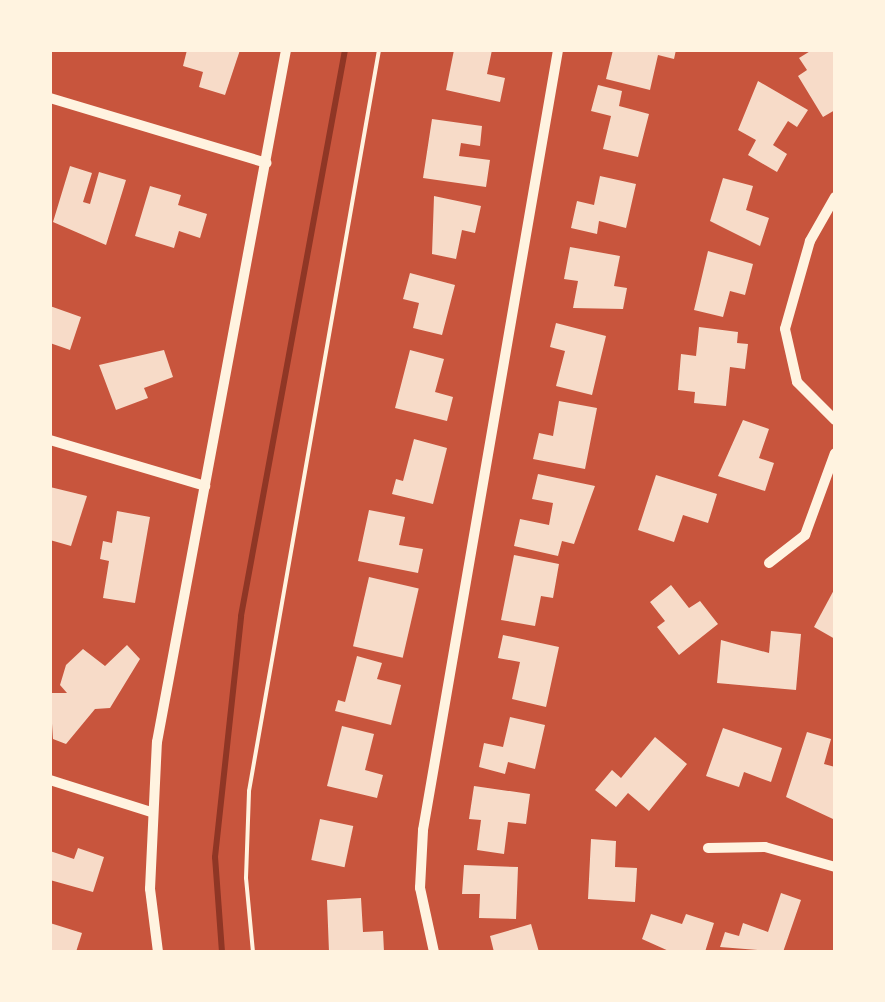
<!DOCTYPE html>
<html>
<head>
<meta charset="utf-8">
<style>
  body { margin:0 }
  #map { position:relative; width:885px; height:1002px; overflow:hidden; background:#c8553d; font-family:Barlow,sans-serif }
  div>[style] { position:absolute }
  .stream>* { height:6px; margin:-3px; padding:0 3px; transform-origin:3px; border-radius:3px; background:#8f3625 }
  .building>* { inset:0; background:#f7dbc8; transform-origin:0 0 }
  .path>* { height:4px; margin:-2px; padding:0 2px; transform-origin:2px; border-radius:2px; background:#fff3e0 }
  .minor>* { height:10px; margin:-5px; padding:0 5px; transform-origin:5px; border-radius:5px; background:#fff3e0 }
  span { translate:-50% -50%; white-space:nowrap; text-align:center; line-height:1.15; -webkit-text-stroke:9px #fff3e0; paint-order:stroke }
  .frame { position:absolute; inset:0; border:52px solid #fff3e0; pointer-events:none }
</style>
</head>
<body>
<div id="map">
  <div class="stream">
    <i style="left:222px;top:952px;width:95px;rotate:-94.2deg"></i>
    <i style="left:215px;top:857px;width:242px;rotate:-83.8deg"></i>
    <i style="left:241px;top:616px;width:575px;rotate:-79.59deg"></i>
  </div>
  <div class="building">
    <i style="clip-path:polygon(187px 50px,240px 50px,225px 95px,199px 87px,203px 72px,183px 66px)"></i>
    <i style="clip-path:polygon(454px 50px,492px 50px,487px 74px,505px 78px,500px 102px,446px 90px)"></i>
    <i style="clip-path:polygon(613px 50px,676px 50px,674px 59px,658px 55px,650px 90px,606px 79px)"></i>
    <i style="clip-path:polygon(812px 50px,835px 50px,835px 110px,823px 117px,798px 76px,807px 70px,799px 58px)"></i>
    <i style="clip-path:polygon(758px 81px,808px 110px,797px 127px,788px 121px,773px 145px,787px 154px,777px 172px,748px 155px,756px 140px,738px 130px)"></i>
    <i style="clip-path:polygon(598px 85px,622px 91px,619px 106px,649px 114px,638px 157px,603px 149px,611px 116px,591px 111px)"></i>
    <i style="clip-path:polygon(432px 119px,482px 126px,480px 146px,461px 143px,459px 156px,490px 160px,486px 187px,423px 178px)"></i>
    <i style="clip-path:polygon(70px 166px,92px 173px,83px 202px,90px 204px,99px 172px,126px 180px,106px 245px,53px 222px)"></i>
    <i style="clip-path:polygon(600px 176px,636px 184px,626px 228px,599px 221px,597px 234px,571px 228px,577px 201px,594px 205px)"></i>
    <i style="clip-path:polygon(723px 178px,753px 186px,746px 210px,769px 218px,760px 246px,710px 221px)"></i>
    <i style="clip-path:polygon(150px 186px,181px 195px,178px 205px,207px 214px,200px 238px,179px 231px,174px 248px,135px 236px)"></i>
    <i style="clip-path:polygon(434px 196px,481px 206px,475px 233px,462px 230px,456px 259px,432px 254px)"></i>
    <i style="clip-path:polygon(570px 247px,620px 256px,614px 286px,627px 288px,623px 309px,573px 308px,578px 281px,564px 279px)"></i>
    <i style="clip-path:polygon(708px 251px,753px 264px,745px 295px,730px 291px,723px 317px,694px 310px)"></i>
    <i style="clip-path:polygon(410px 273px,455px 285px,442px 335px,413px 328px,419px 303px,403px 299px)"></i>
    <i style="clip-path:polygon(50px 306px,81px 317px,70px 350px,50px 343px)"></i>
    <i style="clip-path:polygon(556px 323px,606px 336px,592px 395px,556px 386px,565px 351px,550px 347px)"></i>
    <i style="clip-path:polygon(699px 327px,738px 332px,737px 343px,748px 344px,745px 369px,730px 367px,726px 406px,694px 403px,695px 392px,678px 390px,681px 354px,696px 356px)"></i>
    <i style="clip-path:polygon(164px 350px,173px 377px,144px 388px,148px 398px,116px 410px,99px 365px)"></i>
    <i style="clip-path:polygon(410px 350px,444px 359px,435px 392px,453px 397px,447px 421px,395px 408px)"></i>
    <i style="clip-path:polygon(559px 401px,597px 408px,585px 469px,533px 459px,539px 433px,553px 436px)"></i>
    <i style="clip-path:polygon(743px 420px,769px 429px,759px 458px,774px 463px,765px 491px,718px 476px)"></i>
    <i style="clip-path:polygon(414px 439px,447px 448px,433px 504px,392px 494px,396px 479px,403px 481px)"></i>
    <i style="clip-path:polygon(538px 474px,595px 486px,574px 544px,562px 541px,558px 556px,514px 546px,520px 519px,549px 525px,553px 503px,532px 499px)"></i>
    <i style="clip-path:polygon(656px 475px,717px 494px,708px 523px,683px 515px,674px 542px,638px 530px)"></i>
    <i style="clip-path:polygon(50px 487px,87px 496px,71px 546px,50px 540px)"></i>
    <i style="clip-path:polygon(369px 510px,405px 517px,399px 545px,423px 549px,418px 573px,358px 561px)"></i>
    <i style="clip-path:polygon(117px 511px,150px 517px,135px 603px,103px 598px,109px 561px,100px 559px,103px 541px,112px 543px)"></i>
    <i style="clip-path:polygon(514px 555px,559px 564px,553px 598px,541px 596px,535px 626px,501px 620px)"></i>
    <i style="left:369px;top:577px;width:51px;height:71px;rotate:13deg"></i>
    <i style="clip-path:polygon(671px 585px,689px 608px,700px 601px,718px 624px,679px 655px,657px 627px,665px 621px,650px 602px)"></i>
    <i style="clip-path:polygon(835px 588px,835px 639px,814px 627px)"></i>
    <i style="clip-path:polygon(771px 631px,801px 634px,796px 690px,717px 683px,721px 640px,769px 653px)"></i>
    <i style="clip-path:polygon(503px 635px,559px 647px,546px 707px,512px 699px,520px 662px,498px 658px)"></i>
    <i style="clip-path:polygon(127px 645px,140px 659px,110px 708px,95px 709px,66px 744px,53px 739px,50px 693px,67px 693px,60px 685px,66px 665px,83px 649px,105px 666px)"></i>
    <i style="clip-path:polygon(357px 656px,382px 663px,377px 679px,401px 685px,391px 725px,335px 711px,338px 700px,345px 702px)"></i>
    <i style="clip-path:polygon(510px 717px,545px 725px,535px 769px,508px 762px,505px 774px,479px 767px,484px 743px,503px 747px)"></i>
    <i style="clip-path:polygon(342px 726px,374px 734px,365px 770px,383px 775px,377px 798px,327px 786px)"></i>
    <i style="clip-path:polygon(723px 728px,782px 748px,771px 782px,744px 772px,739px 787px,706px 776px)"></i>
    <i style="clip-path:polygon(807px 732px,831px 739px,824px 764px,835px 767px,833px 819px,786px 797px)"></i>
    <i style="clip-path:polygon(655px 737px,687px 764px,649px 811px,628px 793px,616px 807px,595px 790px,612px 770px,621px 778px)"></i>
    <i style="clip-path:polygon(474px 786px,530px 794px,526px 824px,508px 822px,504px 854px,477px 850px,481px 820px,469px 819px)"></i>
    <i style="left:320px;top:819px;width:34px;height:42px;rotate:12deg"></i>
    <i style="clip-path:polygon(591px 839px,616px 841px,615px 867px,637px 868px,635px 902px,588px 899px)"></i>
    <i style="clip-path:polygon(78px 848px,104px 857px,93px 892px,50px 880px,50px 851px,74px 859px)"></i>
    <i style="clip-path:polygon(464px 865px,518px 867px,516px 919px,479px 918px,480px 894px,462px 894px)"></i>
    <i style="clip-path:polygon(781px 893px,801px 900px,783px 952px,720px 947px,725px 932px,739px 936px,743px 923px,768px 932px)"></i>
    <i style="clip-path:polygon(361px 898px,363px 932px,383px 931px,384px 952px,329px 952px,327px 900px)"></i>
    <i style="clip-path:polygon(651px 914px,682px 924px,686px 914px,714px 923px,705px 952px,671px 952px,642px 939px)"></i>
    <i style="clip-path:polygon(50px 923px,82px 933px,76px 952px,50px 952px)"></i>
    <i style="clip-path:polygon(531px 924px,539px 952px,494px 952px,490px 936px)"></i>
  </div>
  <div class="path">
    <i style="left:253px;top:952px;width:74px;rotate:-95.4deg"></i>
    <i style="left:246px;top:878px;width:87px;rotate:-88deg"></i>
    <i style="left:249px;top:791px;width:752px;rotate:-80.05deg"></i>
  </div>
  <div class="minor">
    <i style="left:50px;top:98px;width:226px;rotate:16.7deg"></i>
    <i style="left:835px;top:197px;width:51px;rotate:119.6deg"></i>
    <i style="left:810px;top:241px;width:91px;rotate:105.9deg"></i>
    <i style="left:785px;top:329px;width:54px;rotate:77.2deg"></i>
    <i style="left:797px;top:382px;width:54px;rotate:45deg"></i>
    <i style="left:50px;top:440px;width:162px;rotate:16.5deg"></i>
    <i style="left:769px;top:563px;width:46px;rotate:-37.9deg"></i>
    <i style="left:805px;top:535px;width:87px;rotate:-69.9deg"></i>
    <i style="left:50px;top:780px;width:106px;rotate:17.6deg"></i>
    <i style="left:708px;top:848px;width:57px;rotate:-1deg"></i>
    <i style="left:765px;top:847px;width:73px;rotate:15.9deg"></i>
    <i style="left:158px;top:952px;width:64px;rotate:-97.2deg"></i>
    <i style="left:150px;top:889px;width:147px;rotate:-87.3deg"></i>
    <i style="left:157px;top:742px;width:704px;rotate:-79.44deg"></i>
    <i style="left:434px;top:952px;width:66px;rotate:-102.3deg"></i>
    <i style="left:420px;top:888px;width:58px;rotate:-87deg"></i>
    <i style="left:423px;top:830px;width:792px;rotate:-80.18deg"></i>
  </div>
  <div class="frame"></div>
</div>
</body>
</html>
